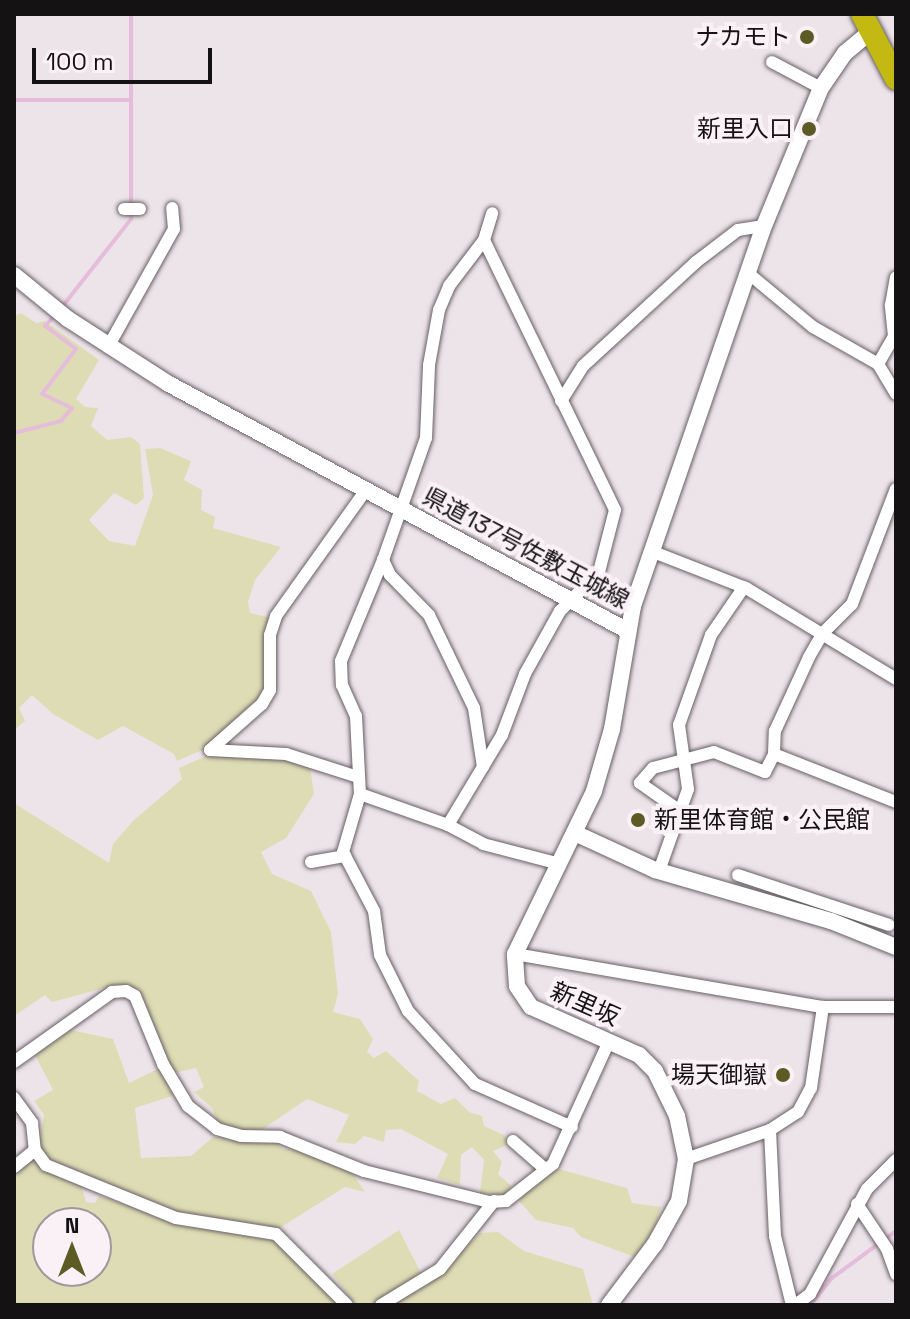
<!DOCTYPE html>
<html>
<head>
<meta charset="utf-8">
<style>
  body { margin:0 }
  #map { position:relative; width:910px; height:1319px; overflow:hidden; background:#ede4ea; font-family:"Space Grotesk","Noto Sans JP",sans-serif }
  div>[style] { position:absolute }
  .green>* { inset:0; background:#dedcb4 }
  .stream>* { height:4px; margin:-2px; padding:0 2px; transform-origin:2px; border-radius:2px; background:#e5bcd9 }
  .roads { filter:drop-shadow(0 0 2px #675f64) drop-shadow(0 0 2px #675f64) }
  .street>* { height:12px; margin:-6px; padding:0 6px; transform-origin:6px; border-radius:6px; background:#fff }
  .secondary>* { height:16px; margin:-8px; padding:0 8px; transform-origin:8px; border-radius:8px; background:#fff }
  .highway>* { height:22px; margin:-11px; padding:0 11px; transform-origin:11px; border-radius:11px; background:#c3b912 }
  .dots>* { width:22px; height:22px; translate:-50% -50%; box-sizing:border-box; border:4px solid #faf1f7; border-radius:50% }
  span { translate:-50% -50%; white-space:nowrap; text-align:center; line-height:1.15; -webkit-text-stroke:8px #faf1f7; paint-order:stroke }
  .poi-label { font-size:24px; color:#151214 }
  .right { translate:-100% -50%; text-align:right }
  .left { translate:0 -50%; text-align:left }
  .street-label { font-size:24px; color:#151214 }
  .frame { position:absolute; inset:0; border:16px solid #151214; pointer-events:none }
  .north { position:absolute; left:32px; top:1207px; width:80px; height:80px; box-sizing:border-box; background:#faf1f7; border:2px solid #9e989c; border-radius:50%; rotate:0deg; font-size:22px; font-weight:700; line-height:32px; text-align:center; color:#151214 }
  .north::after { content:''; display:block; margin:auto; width:28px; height:36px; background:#5d5a26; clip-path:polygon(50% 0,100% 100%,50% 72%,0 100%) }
  .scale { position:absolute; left:32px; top:48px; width:180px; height:36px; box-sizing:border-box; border:4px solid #151214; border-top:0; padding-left:10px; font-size:24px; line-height:28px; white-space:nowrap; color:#151214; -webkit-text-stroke:6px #faf1f7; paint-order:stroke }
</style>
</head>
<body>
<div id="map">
  <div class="green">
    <i style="clip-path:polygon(21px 313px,36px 323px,45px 321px,99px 360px,76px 399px,85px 407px,98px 408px,91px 426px,107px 440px,131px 437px,140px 444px,144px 498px,136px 505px,114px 493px,89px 520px,109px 541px,135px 546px,153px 495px,145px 449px,160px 448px,191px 461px,184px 480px,202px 490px,201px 510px,215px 517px,213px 528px,281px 547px,255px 580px,248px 602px,250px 613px,268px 617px,267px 686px,257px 705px,207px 748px,177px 761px,174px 754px,123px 726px,98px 740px,53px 714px,32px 695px,19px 708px,25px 721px,14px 730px,14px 316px)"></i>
    <i style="clip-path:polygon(211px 754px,291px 759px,310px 767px,314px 794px,286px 838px,261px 852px,272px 874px,311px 891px,331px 932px,338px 994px,333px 1012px,360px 1019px,373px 1039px,367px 1052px,374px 1058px,386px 1051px,419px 1081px,417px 1091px,441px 1104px,455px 1098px,469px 1112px,482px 1116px,484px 1126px,504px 1135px,509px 1144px,493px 1151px,502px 1162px,498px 1174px,511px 1186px,506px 1195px,480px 1193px,484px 1160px,472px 1147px,461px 1155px,460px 1185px,437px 1178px,448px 1154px,401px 1129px,386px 1130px,384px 1142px,364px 1136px,355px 1144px,336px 1142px,349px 1115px,307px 1099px,257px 1133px,219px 1126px,212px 1108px,194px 1092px,204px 1087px,196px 1068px,174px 1073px,127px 987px,112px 986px,52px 1002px,45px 995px,14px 1016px,14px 803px,109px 863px,113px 844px,133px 821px,182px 779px,179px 768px)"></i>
    <i style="clip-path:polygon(66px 1029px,113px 1039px,129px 1083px,160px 1068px,175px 1095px,135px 1108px,141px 1158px,191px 1156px,213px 1137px,273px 1141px,283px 1149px,313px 1151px,348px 1167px,365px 1192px,345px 1187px,278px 1229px,175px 1215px,49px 1163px,38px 1149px,44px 1115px,34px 1101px,53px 1090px,33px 1051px)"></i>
    <i style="clip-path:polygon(evenodd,34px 1157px,81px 1184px,86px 1202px,95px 1203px,99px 1196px,174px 1222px,272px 1238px,341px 1305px,14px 1305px,14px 1178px,34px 1157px,48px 1223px,96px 1223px,96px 1271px,48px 1271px,48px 1223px)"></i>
    <i style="clip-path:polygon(559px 1169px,627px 1188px,632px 1203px,661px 1207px,655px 1228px,635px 1257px,581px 1237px,573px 1228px,536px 1220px,519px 1201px,535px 1182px)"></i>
    <i style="clip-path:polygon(399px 1230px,423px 1277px,373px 1305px,356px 1305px,332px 1274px)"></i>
    <i style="clip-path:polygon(498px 1232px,524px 1251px,583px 1269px,593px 1305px,390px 1305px,444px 1271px,480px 1233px)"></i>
  </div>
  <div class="stream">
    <i style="left:14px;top:100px;width:117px"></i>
    <i style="left:62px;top:307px;width:112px;rotate:-51.9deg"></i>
    <i style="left:131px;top:219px;width:205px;rotate:-90deg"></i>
    <i style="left:14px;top:433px;width:49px;rotate:-14.3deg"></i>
    <i style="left:61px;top:421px;width:17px;rotate:-50deg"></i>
    <i style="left:72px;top:408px;width:33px;rotate:-155deg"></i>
    <i style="left:42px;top:394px;width:56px;rotate:-52.9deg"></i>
    <i style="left:76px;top:349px;width:39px;rotate:-143deg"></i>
    <i style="left:45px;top:326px;width:16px;rotate:-47deg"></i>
    <i style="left:810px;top:1305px;width:35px;rotate:-51deg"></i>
    <i style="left:832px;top:1278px;width:79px;rotate:-36.3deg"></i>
  </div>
  <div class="roads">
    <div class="street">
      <i style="left:772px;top:62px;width:55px;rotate:28deg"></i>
      <i style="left:124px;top:209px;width:16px"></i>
      <i style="left:484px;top:240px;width:300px;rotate:64.1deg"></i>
      <i style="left:615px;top:510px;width:64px;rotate:104.5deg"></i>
      <i style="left:599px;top:572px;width:55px;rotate:135deg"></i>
      <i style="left:560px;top:611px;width:72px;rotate:119.1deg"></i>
      <i style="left:525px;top:674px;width:65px;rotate:110.7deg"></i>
      <i style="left:502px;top:735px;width:105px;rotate:121deg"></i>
      <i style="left:448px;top:825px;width:40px;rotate:28deg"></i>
      <i style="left:483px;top:844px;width:80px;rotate:14.6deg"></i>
      <i style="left:748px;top:273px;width:85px;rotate:39.7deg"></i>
      <i style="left:813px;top:327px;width:75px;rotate:29.6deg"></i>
      <i style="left:878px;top:364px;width:35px;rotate:59deg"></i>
      <i style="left:108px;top:347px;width:135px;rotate:-60.8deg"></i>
      <i style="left:174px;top:229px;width:21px;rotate:-95deg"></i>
      <i style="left:878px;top:364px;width:32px;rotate:-60deg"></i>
      <i style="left:894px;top:336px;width:31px;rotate:-96deg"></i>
      <i style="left:891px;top:305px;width:28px;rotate:-80deg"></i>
      <i style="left:561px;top:401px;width:41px;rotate:-57.8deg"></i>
      <i style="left:583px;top:366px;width:154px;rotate:-42.6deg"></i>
      <i style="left:696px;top:262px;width:53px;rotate:-37.3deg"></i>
      <i style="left:738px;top:230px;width:26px;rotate:-9deg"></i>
      <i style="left:651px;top:551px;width:102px;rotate:21.3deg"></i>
      <i style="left:746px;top:588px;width:175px;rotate:31.2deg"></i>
      <i style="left:383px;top:560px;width:109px;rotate:112.6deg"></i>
      <i style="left:341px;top:661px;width:24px;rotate:88deg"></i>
      <i style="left:342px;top:685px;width:34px;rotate:66deg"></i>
      <i style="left:356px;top:716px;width:78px;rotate:87.1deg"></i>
      <i style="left:360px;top:794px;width:60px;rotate:106.3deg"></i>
      <i style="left:343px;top:852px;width:67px;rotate:62.3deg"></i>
      <i style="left:374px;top:911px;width:44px;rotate:82.2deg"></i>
      <i style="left:380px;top:955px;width:63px;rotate:63.4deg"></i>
      <i style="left:408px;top:1011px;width:99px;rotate:47.5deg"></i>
      <i style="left:475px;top:1084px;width:106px;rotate:23.9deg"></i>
      <i style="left:210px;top:750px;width:69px;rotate:-41.5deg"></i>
      <i style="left:262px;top:704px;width:16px;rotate:-60deg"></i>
      <i style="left:270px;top:690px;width:55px;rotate:-90deg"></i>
      <i style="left:270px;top:635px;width:20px;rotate:-72deg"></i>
      <i style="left:276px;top:616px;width:155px;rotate:-54.5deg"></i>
      <i style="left:210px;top:750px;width:76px;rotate:3deg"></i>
      <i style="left:286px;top:754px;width:76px;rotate:17.7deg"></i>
      <i style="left:774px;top:754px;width:131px;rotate:21.5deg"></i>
      <i style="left:483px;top:767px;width:60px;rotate:-98.7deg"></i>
      <i style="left:474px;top:708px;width:103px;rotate:-115.8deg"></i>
      <i style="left:429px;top:615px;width:56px;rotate:-134.3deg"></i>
      <i style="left:390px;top:575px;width:17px;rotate:-115deg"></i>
      <i style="left:383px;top:560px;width:129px;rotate:-70.6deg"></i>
      <i style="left:426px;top:438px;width:73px;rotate:-87.6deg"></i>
      <i style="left:429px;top:365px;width:56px;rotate:-79.7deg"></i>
      <i style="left:439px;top:310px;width:26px;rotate:-67deg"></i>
      <i style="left:449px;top:286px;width:58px;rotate:-52.7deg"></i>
      <i style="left:484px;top:240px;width:28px;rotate:-73deg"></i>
      <i style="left:360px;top:794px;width:93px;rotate:19.4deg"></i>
      <i style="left:680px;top:811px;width:49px;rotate:-145deg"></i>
      <i style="left:640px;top:783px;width:20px;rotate:-49deg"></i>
      <i style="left:653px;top:768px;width:63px;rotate:-14.7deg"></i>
      <i style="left:714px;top:752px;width:55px;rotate:21.4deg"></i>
      <i style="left:765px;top:772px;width:20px;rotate:-63deg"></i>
      <i style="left:774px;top:754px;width:23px;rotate:-88deg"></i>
      <i style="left:775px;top:731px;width:81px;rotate:-65.3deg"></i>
      <i style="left:809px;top:657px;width:28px;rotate:-60deg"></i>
      <i style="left:823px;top:633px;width:41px;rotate:-45deg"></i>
      <i style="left:852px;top:604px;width:123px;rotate:-69.1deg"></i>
      <i style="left:311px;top:862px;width:35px;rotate:-10deg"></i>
      <i style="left:659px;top:871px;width:87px;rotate:-70.5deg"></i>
      <i style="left:688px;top:789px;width:65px;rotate:-98deg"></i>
      <i style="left:679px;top:725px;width:96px;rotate:-70.4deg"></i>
      <i style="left:711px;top:635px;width:58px;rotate:-55.5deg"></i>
      <i style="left:738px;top:875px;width:159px;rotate:18.3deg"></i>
      <i style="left:515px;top:954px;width:313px;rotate:9.8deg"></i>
      <i style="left:823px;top:1007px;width:73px"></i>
      <i style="left:14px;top:1062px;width:120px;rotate:-35.5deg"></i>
      <i style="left:112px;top:992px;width:14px;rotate:-4deg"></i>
      <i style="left:126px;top:991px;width:10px;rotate:29deg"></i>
      <i style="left:135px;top:996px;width:74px;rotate:67.6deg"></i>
      <i style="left:163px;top:1064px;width:49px;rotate:59.2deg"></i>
      <i style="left:188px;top:1106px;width:37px;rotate:38deg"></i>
      <i style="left:217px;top:1129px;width:25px;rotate:16deg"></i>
      <i style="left:241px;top:1136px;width:39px;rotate:1deg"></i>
      <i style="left:280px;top:1137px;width:91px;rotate:22deg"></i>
      <i style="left:364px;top:1171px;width:129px;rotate:13.9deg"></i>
      <i style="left:489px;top:1202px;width:17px;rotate:-3deg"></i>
      <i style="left:506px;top:1201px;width:60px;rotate:-38.2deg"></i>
      <i style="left:553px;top:1164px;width:135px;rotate:-65.5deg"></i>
      <i style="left:14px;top:1098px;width:31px;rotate:54deg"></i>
      <i style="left:32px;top:1123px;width:27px;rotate:84deg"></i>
      <i style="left:35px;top:1150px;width:19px;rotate:54deg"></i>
      <i style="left:46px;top:1165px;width:140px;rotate:22.2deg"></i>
      <i style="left:176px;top:1218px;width:101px;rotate:9.1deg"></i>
      <i style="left:276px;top:1234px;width:100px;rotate:45deg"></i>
      <i style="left:770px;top:1130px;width:106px;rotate:87.3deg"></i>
      <i style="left:775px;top:1236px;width:71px;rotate:76.2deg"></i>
      <i style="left:513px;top:1141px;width:43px;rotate:41.2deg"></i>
      <i style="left:686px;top:1159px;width:89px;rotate:-19deg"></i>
      <i style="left:770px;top:1130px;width:33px;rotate:-33deg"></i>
      <i style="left:798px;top:1112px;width:27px;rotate:-62deg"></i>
      <i style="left:811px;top:1088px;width:82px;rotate:-81.6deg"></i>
      <i style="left:14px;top:1167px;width:27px;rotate:-39deg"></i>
      <i style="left:857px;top:1204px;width:54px;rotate:56.3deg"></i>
      <i style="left:887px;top:1249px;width:27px;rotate:70deg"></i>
      <i style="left:381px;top:1305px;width:69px;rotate:-31.4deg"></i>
      <i style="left:440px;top:1269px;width:87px;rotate:-51.5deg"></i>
      <i style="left:795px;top:1305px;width:19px;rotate:-36deg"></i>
      <i style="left:810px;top:1294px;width:119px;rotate:-61.5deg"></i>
      <i style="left:867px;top:1189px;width:41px;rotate:-45deg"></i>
    </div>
    <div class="secondary">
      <i style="left:14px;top:275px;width:70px;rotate:39.2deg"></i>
      <i style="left:68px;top:319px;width:120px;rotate:32.8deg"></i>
      <i style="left:169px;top:384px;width:519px;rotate:28.29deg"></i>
      <i style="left:575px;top:833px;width:88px;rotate:24.8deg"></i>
      <i style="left:655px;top:870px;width:183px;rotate:16.2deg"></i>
      <i style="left:831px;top:921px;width:70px;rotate:21.8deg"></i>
      <i style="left:609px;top:1305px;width:76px;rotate:-53deg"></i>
      <i style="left:655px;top:1244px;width:49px;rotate:-60.8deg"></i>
      <i style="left:679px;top:1201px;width:43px;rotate:-80.5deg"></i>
      <i style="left:686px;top:1159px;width:44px;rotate:-101.8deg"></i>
      <i style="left:677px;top:1116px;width:50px;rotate:-116.1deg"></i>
      <i style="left:655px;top:1071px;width:23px;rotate:-135deg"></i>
      <i style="left:639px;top:1055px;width:118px;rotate:-156deg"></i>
      <i style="left:531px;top:1007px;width:25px;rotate:-124deg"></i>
      <i style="left:517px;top:986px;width:32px;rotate:-94deg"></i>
      <i style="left:515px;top:954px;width:181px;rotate:-64.1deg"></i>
      <i style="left:594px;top:791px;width:65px;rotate:-73.8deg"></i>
      <i style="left:612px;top:729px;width:125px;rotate:-80.3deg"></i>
      <i style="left:633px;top:606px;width:402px;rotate:-71deg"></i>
      <i style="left:764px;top:226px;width:149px;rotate:-67.6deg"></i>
      <i style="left:821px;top:88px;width:42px;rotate:-55.6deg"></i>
      <i style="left:845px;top:53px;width:31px;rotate:-40deg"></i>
    </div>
    <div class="highway">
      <i style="left:862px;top:14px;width:73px;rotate:62.4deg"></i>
    </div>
  </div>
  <div class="dots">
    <i style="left:807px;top:37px;background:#5d5a26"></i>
    <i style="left:809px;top:129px;background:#5d5a26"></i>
    <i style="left:638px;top:820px;background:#5d5a26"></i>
    <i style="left:783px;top:1075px;background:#5d5a26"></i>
  </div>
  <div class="poi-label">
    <span class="right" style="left:791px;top:37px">ナカモト</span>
    <span class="right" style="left:793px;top:129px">新里入口</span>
    <span class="left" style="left:654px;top:820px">新里体育館・公民館</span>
    <span class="right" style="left:767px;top:1075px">場天御嶽</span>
  </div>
  <div class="street-label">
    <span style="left:526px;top:548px;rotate:28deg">県道137号佐敷玉城線</span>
    <span style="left:585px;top:1004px;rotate:24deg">新里坂</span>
  </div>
  <div class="frame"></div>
  <div class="north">N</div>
  <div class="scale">100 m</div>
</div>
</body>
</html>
